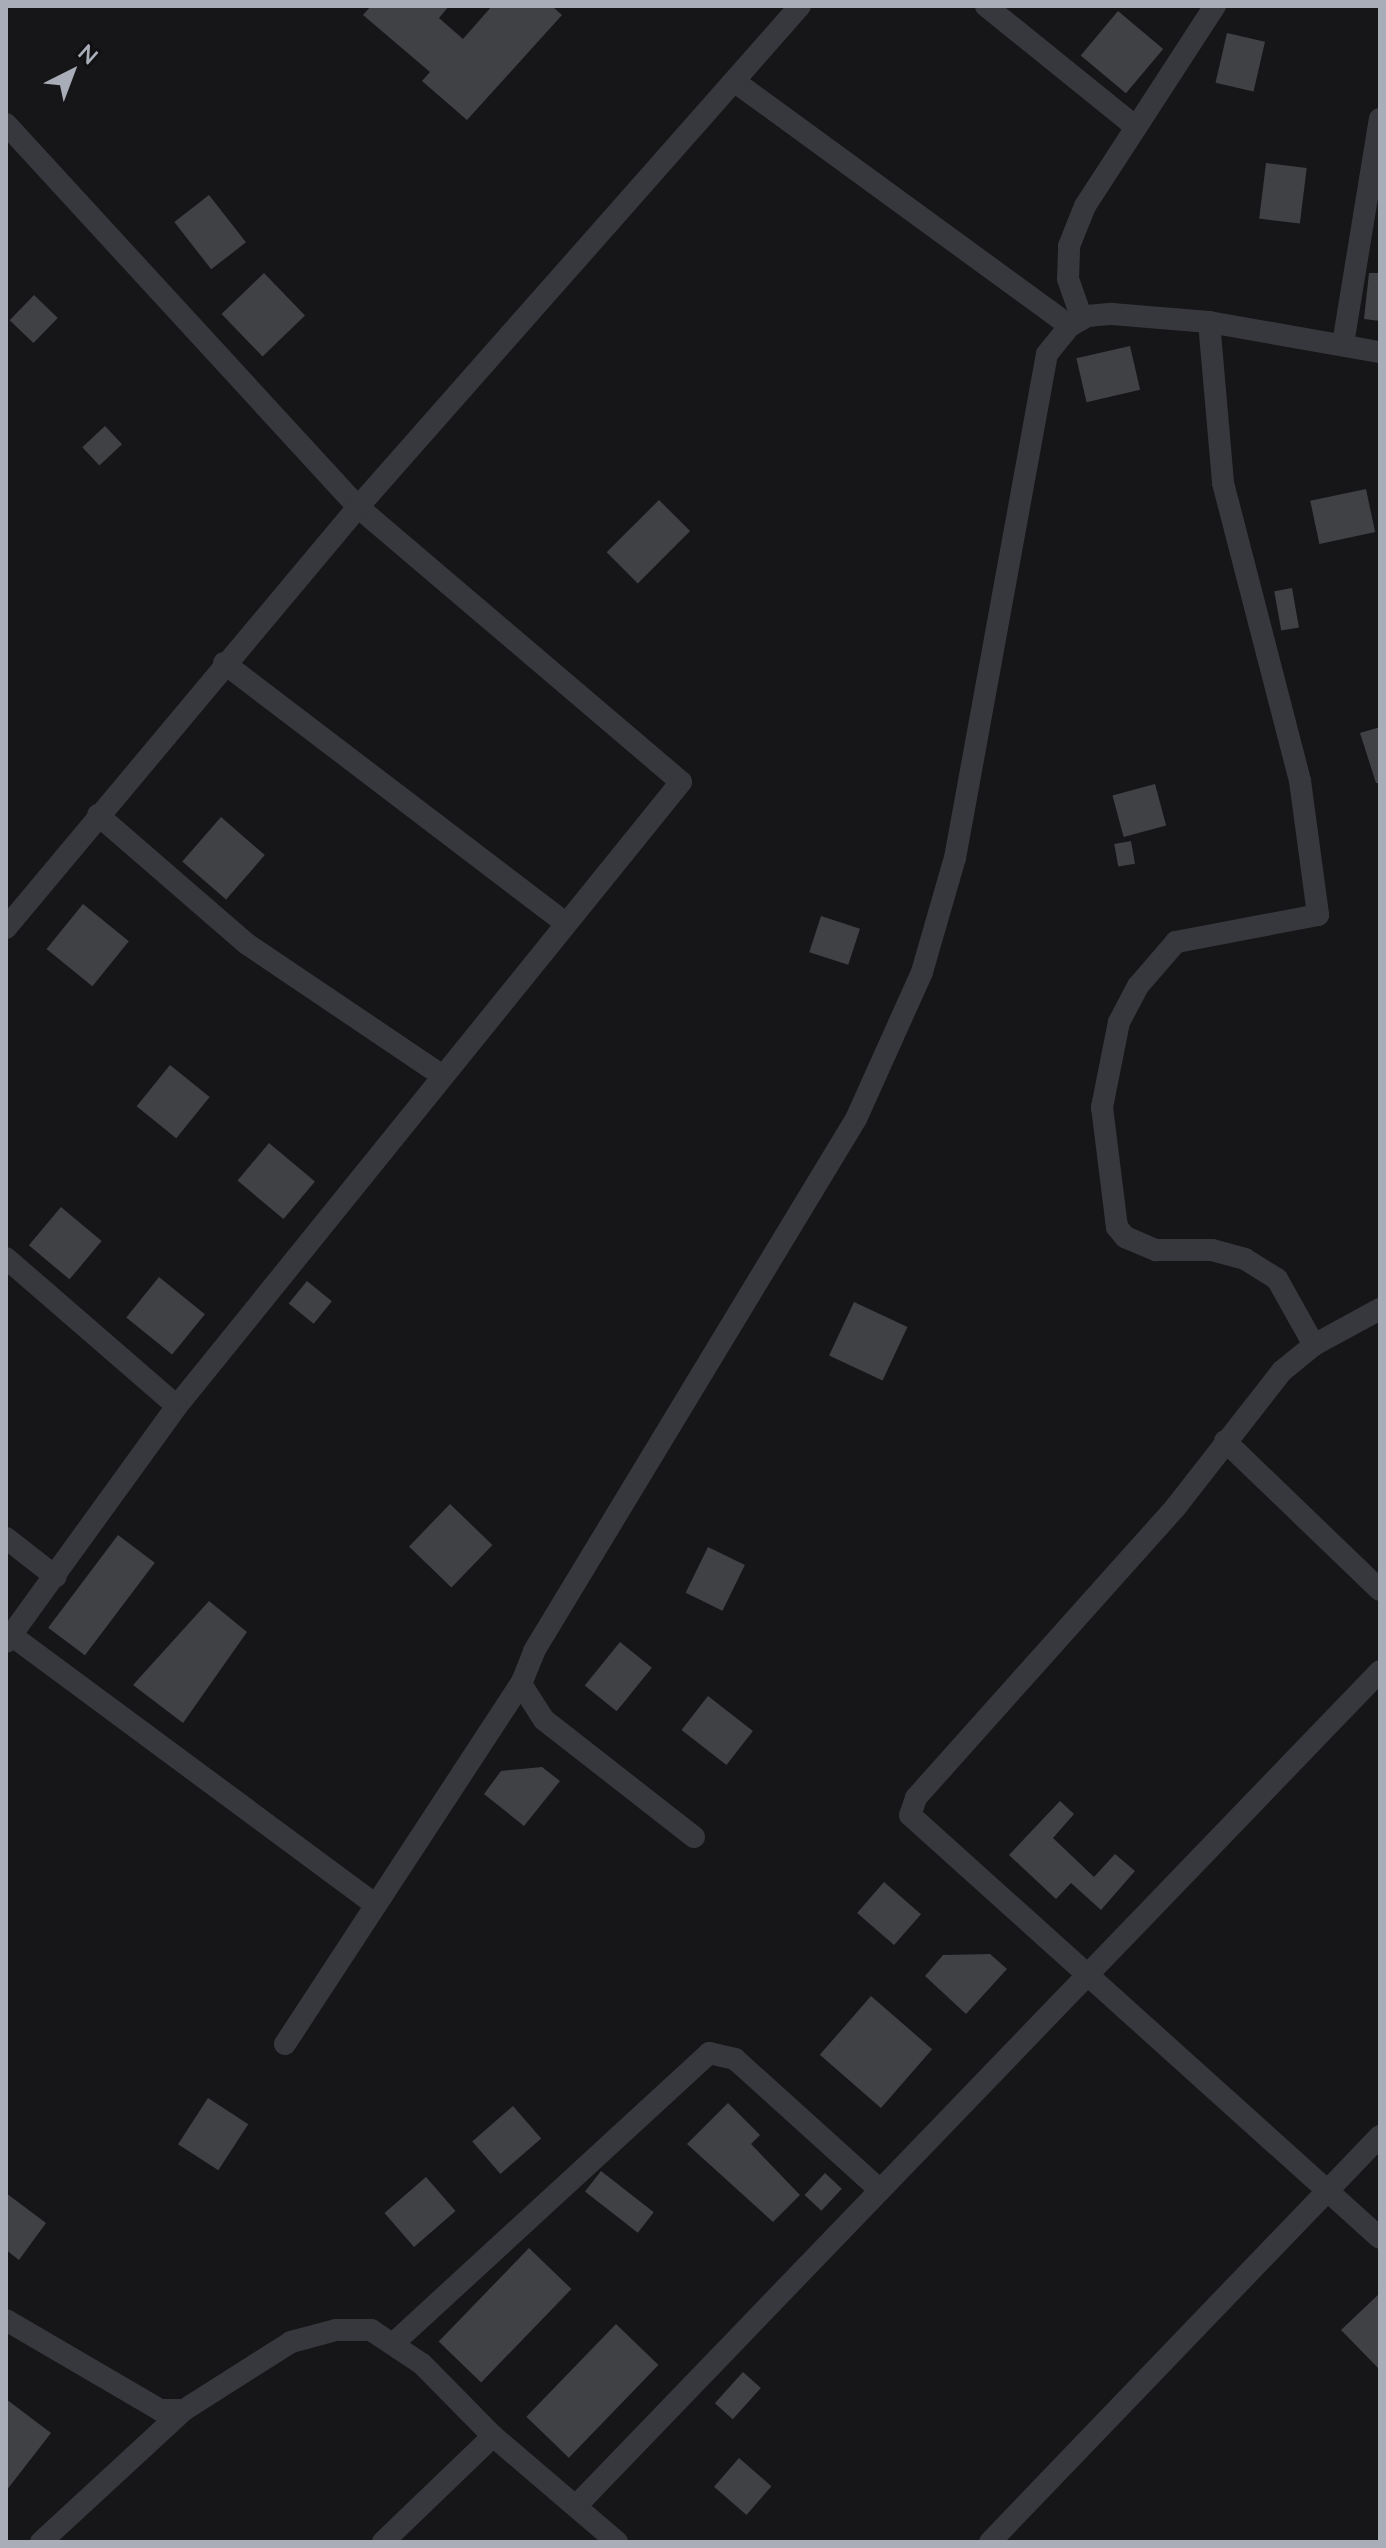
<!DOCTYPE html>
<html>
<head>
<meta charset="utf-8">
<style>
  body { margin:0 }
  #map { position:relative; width:1386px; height:2548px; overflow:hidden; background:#161618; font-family:Lato,sans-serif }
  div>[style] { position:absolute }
  .building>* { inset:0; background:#404145; transform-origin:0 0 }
  .minor>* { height:22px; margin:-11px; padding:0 11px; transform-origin:11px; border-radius:11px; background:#37383d }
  span { translate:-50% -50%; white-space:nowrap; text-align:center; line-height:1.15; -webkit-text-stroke:6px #111113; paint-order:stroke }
  .frame { position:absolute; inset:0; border:8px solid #a8adb8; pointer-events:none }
  .north { position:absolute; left:32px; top:32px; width:80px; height:80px; -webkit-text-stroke:6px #111113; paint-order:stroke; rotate:42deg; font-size:22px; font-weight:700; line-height:32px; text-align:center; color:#a8adb8 }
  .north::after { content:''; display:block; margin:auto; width:28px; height:36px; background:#a8adb8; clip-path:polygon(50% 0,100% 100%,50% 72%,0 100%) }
</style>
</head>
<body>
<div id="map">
  <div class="building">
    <i style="clip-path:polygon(371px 6px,449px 6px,439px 18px,463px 39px,492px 6px,552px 6px,562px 15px,467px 120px,422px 81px,430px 72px,363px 15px)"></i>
    <i style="left:1118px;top:11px;width:59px;height:58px;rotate:40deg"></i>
    <i style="left:1227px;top:33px;width:39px;height:51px;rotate:13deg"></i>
    <i style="left:1266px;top:163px;width:41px;height:56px;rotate:7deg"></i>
    <i style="left:209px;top:195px;width:60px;height:44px;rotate:52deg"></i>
    <i style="left:264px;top:273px;width:59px;height:59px;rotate:46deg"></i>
    <i style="clip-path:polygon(1369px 273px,1380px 273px,1380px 321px,1364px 319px)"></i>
    <i style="left:34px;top:295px;width:33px;height:35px;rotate:44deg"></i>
    <i style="left:1130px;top:346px;width:45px;height:55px;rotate:77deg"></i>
    <i style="left:105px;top:426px;width:25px;height:31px;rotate:47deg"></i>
    <i style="left:1366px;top:489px;width:44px;height:57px;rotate:78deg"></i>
    <i style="left:659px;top:500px;width:44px;height:74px;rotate:45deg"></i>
    <i style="left:1292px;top:588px;width:40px;height:18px;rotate:80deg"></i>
    <i style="clip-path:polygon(1380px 727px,1380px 783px,1376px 783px,1360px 733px)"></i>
    <i style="left:1155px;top:784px;width:43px;height:44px;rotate:75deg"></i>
    <i style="left:221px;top:817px;width:58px;height:59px;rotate:41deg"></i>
    <i style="left:1131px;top:841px;width:23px;height:17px;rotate:80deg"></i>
    <i style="left:83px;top:904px;width:59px;height:58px;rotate:39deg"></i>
    <i style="left:821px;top:916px;width:41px;height:38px;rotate:18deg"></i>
    <i style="left:170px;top:1065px;width:51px;height:53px;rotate:39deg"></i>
    <i style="left:269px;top:1143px;width:60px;height:49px;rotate:40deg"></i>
    <i style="left:61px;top:1207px;width:53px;height:50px;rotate:40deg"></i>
    <i style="left:159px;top:1277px;width:59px;height:52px;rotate:39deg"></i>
    <i style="left:307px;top:1281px;width:32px;height:29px;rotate:39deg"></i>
    <i style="left:854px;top:1302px;width:59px;height:59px;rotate:25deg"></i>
    <i style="left:450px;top:1504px;width:59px;height:59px;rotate:44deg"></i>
    <i style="left:118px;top:1535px;width:46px;height:116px;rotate:37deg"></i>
    <i style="left:708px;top:1547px;width:41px;height:51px;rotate:26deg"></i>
    <i style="clip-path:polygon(209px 1601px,247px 1632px,183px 1723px,133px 1685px)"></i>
    <i style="left:620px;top:1642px;width:41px;height:56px;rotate:39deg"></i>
    <i style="left:708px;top:1696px;width:57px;height:43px;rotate:38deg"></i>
    <i style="clip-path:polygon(542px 1767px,560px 1781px,524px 1826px,484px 1794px,501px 1771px)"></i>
    <i style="clip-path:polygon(1060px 1801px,1074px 1814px,1053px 1838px,1094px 1877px,1115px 1854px,1135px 1871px,1101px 1910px,1071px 1883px,1056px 1899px,1009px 1855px)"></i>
    <i style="left:884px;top:1882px;width:49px;height:41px;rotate:41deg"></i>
    <i style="clip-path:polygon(990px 1954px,1007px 1969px,966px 2014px,925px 1976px,943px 1955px)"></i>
    <i style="left:871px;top:1996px;width:81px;height:78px;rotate:41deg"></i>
    <i style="left:208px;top:2098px;width:48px;height:55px;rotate:33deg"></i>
    <i style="clip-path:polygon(728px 2103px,760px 2135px,751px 2144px,800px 2195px,773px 2222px,687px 2144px)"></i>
    <i style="left:513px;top:2106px;width:43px;height:54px;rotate:49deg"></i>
    <i style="left:601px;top:2171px;width:67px;height:26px;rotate:38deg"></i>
    <i style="left:825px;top:2173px;width:23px;height:30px;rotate:43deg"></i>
    <i style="left:426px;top:2177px;width:45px;height:55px;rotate:49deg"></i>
    <i style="clip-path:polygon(6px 2193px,46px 2223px,19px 2260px,6px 2250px)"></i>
    <i style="left:529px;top:2248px;width:59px;height:130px;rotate:44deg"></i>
    <i style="clip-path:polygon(1380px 2293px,1380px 2370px,1341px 2330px)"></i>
    <i style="left:616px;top:2324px;width:59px;height:129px;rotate:44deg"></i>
    <i style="left:743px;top:2372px;width:24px;height:42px;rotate:42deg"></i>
    <i style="clip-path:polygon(6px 2399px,51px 2433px,6px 2491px)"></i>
    <i style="left:739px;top:2458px;width:43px;height:38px;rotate:41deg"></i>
  </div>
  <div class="minor">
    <i style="left:986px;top:6px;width:193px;rotate:38.9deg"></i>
    <i style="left:734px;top:81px;width:416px;rotate:36.1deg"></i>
    <i style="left:6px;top:124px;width:520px;rotate:47.42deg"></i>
    <i style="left:358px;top:507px;width:424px;rotate:40.4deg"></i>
    <i style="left:681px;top:782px;width:802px;rotate:128.93deg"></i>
    <i style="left:177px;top:1406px;width:291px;rotate:125.9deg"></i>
    <i style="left:1082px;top:319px;width:42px;rotate:-109.3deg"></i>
    <i style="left:1068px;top:279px;width:33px;rotate:-88deg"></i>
    <i style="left:1069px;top:246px;width:43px;rotate:-68.2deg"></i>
    <i style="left:1085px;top:206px;width:239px;rotate:-57deg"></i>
    <i style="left:1209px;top:322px;width:162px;rotate:85deg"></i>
    <i style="left:1223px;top:483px;width:308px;rotate:75.5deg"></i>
    <i style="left:1300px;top:781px;width:135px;rotate:82.3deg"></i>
    <i style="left:1318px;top:915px;width:145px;rotate:169.2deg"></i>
    <i style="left:1176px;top:942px;width:58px;rotate:130.8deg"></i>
    <i style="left:1138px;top:986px;width:41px;rotate:117.8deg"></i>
    <i style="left:1119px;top:1022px;width:87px;rotate:101.3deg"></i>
    <i style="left:1102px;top:1107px;width:121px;rotate:82.9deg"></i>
    <i style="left:1117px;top:1227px;width:13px;rotate:51deg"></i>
    <i style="left:1125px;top:1237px;width:34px;rotate:23deg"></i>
    <i style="left:1156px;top:1250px;width:56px"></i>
    <i style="left:1212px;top:1250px;width:34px;rotate:15deg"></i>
    <i style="left:1245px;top:1259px;width:38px;rotate:32deg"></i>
    <i style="left:1277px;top:1279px;width:76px;rotate:60.7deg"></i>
    <i style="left:1343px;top:344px;width:228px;rotate:-80.7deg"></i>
    <i style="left:224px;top:663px;width:427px;rotate:37.3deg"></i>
    <i style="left:98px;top:815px;width:197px;rotate:40.9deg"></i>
    <i style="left:247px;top:944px;width:234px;rotate:34deg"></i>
    <i style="left:6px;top:928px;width:549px;rotate:-50.1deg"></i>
    <i style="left:358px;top:507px;width:668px;rotate:-48.58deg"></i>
    <i style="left:6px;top:1258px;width:226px;rotate:40.9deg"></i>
    <i style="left:1380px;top:1309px;width:75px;rotate:151.4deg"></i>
    <i style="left:1314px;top:1345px;width:41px;rotate:140.9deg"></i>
    <i style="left:1282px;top:1371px;width:174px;rotate:128deg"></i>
    <i style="left:1175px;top:1508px;width:389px;rotate:131.8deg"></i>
    <i style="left:916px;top:1798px;width:18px;rotate:109deg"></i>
    <i style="left:910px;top:1815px;width:632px;rotate:41.99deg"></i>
    <i style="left:1225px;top:1441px;width:215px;rotate:43.9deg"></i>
    <i style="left:6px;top:1538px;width:63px;rotate:38deg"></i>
    <i style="left:11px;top:1635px;width:454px;rotate:36.5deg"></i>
    <i style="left:694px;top:1837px;width:190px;rotate:-142deg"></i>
    <i style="left:544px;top:1720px;width:43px;rotate:-122.6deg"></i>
    <i style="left:521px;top:1684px;width:35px;rotate:-68deg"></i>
    <i style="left:534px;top:1651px;width:622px;rotate:-58.82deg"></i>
    <i style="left:856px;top:1119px;width:161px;rotate:-65.8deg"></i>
    <i style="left:922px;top:972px;width:119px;rotate:-73.9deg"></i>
    <i style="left:955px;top:858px;width:512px;rotate:-79.66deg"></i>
    <i style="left:1047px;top:354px;width:36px;rotate:-51deg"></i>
    <i style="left:1070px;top:326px;width:20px;rotate:-30deg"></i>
    <i style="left:1087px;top:316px;width:25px;rotate:-5deg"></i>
    <i style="left:1112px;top:314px;width:97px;rotate:4.7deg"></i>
    <i style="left:1209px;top:322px;width:174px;rotate:10deg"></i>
    <i style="left:285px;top:2044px;width:430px;rotate:-56.8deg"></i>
    <i style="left:6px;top:2320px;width:178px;rotate:30.3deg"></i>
    <i style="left:160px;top:2410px;width:24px"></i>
    <i style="left:184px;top:2410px;width:127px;rotate:-32.4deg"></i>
    <i style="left:291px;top:2342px;width:47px;rotate:-14.9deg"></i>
    <i style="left:336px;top:2330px;width:35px"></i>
    <i style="left:371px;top:2330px;width:61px;rotate:33.7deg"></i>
    <i style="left:422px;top:2364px;width:101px;rotate:45.4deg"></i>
    <i style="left:493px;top:2436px;width:163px;rotate:40.5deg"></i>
    <i style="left:395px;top:2342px;width:427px;rotate:-42.6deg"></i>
    <i style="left:709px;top:2053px;width:27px;rotate:13deg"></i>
    <i style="left:735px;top:2059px;width:195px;rotate:42.1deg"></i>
    <i style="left:577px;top:2505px;width:1158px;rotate:-46.08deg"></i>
    <i style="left:41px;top:2542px;width:195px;rotate:-42.7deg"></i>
    <i style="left:383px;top:2542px;width:153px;rotate:-43.9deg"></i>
    <i style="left:990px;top:2542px;width:563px;rotate:-46.15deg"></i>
  </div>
  <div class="frame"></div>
  <div class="north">N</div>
</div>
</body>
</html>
